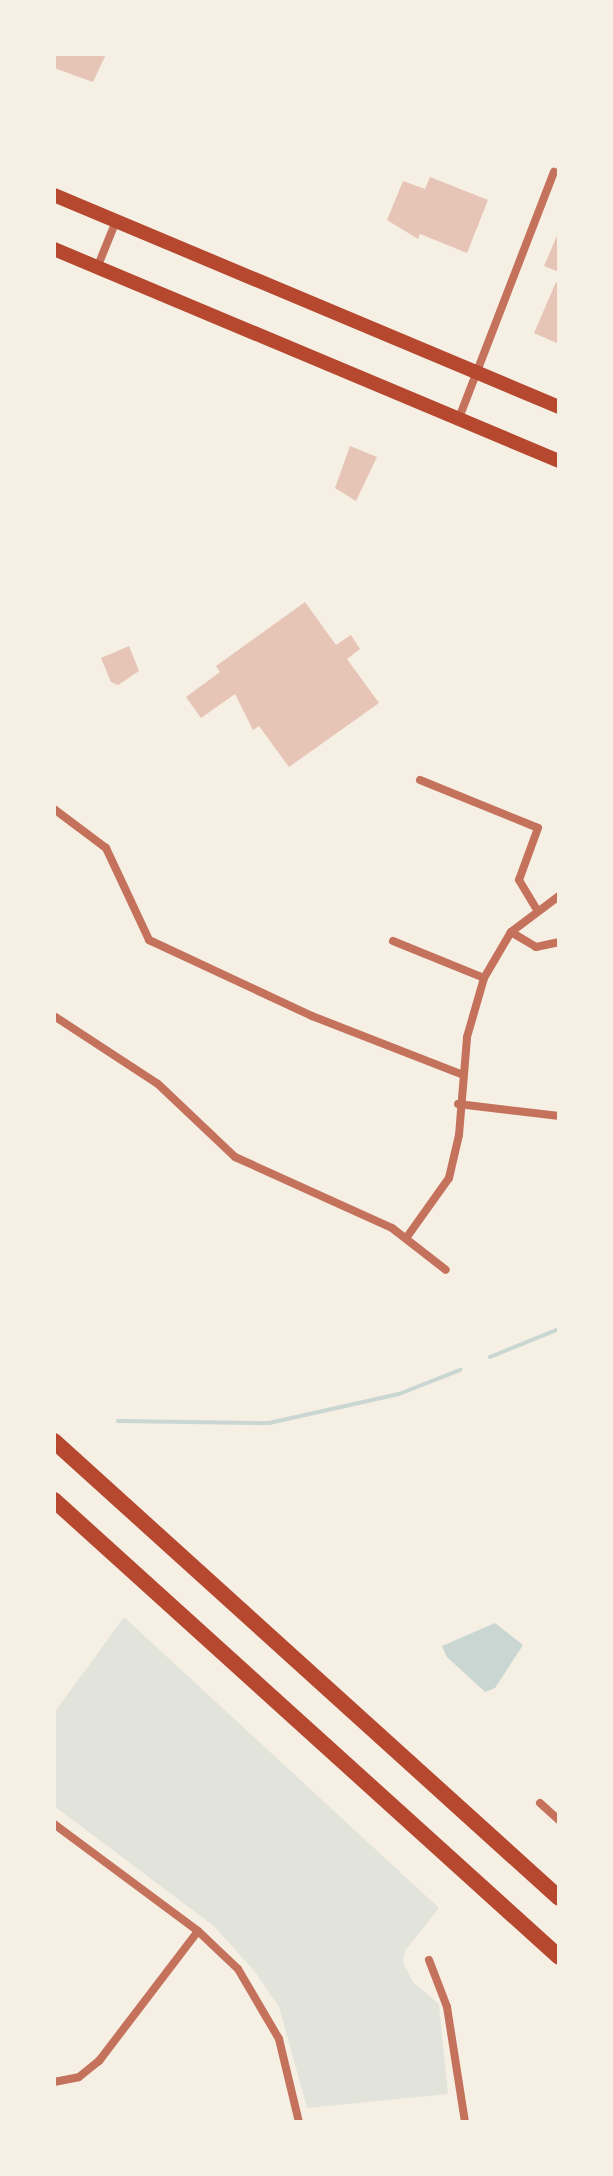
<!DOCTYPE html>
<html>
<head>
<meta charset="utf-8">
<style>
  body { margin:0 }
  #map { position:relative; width:613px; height:2176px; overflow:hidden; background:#f6efe4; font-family:Figtree,sans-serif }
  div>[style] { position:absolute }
  .green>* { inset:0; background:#e2e4dc }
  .water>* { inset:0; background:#c9d6d2 }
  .stream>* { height:4px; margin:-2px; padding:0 2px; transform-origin:2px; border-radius:2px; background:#c9d6d2 }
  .building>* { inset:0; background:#e6c5b7 }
  .minor>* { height:8px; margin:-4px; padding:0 4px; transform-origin:4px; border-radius:4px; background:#c5725c }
  .primary>* { height:14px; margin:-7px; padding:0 7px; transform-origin:7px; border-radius:7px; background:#b5482f }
  .motorway>* { height:16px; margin:-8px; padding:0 8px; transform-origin:8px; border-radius:8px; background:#b5482f }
  span { translate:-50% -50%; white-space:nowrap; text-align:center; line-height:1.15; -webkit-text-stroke:6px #f6efe4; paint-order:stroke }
  .frame { position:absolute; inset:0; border:56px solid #f6efe4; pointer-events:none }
</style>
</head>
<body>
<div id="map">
  <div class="green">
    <i style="clip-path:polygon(124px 1617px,439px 1908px,405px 1951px,403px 1962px,413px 1982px,439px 2004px,448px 2094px,307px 2108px,279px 2007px,255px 1972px,215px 1927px,54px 1806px,54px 1713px)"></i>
  </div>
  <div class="water">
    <i style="clip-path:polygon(495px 1623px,523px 1645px,495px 1688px,485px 1692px,447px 1657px,442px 1646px)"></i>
  </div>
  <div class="stream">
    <i style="left:490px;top:1357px;width:74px;rotate:-22.1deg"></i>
    <i style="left:118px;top:1421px;width:151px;rotate:0.8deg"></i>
    <i style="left:269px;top:1423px;width:133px;rotate:-12.6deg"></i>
    <i style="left:399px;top:1394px;width:66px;rotate:-21.5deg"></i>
  </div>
  <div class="building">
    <i style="clip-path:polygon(54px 54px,106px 54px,93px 82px,54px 68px)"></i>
    <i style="clip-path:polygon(430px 177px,488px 200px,467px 253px,420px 234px,418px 239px,387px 220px,403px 181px,425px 189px)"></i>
    <i style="clip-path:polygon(559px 231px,559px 272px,544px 266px)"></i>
    <i style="clip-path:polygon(556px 282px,559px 284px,559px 344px,534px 333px)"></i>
    <i style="clip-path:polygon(350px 446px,377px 457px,356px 501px,335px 488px)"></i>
    <i style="clip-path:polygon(305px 602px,336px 645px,351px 635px,360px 649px,347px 659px,379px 703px,289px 767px,259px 726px,253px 730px,235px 694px,201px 718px,186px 697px,220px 672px,216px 666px)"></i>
    <i style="clip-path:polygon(129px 646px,139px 671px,118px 685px,111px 682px,101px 658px)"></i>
  </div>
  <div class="minor">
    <i style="left:97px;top:268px;width:51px;rotate:-68deg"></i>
    <i style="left:459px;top:418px;width:264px;rotate:-68.9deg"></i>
    <i style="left:420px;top:780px;width:127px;rotate:22.1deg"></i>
    <i style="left:538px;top:828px;width:55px;rotate:110.1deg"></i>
    <i style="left:519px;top:880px;width:33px;rotate:59deg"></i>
    <i style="left:54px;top:809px;width:65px;rotate:36.9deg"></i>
    <i style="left:106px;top:848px;width:102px;rotate:64.9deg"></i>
    <i style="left:149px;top:940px;width:180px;rotate:25deg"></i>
    <i style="left:312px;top:1016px;width:160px;rotate:21.3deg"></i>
    <i style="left:511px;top:932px;width:29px;rotate:31deg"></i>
    <i style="left:536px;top:947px;width:24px;rotate:-12deg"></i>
    <i style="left:393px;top:941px;width:98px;rotate:22.1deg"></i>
    <i style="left:54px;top:1016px;width:124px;rotate:33.2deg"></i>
    <i style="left:158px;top:1084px;width:106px;rotate:43.5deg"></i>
    <i style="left:235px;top:1157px;width:172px;rotate:24.3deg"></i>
    <i style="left:392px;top:1228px;width:68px;rotate:37.9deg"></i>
    <i style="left:458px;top:1104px;width:102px;rotate:6.8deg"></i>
    <i style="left:407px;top:1237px;width:72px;rotate:-54.6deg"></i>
    <i style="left:449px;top:1178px;width:44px;rotate:-76.9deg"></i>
    <i style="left:459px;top:1135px;width:98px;rotate:-85.3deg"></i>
    <i style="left:467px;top:1037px;width:61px;rotate:-73.9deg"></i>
    <i style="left:484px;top:978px;width:53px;rotate:-59.6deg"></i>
    <i style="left:511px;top:932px;width:60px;rotate:-36.9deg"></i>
    <i style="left:540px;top:1803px;width:25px;rotate:42deg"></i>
    <i style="left:54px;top:1824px;width:179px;rotate:36.6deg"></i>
    <i style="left:198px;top:1931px;width:55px;rotate:43.5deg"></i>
    <i style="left:238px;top:1969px;width:81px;rotate:59.6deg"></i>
    <i style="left:279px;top:2039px;width:85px;rotate:76.5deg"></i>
    <i style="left:429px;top:1960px;width:50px;rotate:69deg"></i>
    <i style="left:447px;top:2007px;width:116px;rotate:81.1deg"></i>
    <i style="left:54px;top:2082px;width:25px;rotate:-11deg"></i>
    <i style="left:79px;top:2077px;width:26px;rotate:-39deg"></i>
    <i style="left:99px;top:2061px;width:163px;rotate:-52.7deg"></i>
  </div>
  <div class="primary">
    <i style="left:54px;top:195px;width:548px;rotate:22.77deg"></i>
    <i style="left:54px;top:249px;width:548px;rotate:22.77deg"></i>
  </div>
  <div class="motorway">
    <i style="left:54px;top:1441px;width:681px;rotate:42.14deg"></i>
    <i style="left:54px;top:1500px;width:681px;rotate:42.14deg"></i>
  </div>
  <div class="frame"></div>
</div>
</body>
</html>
